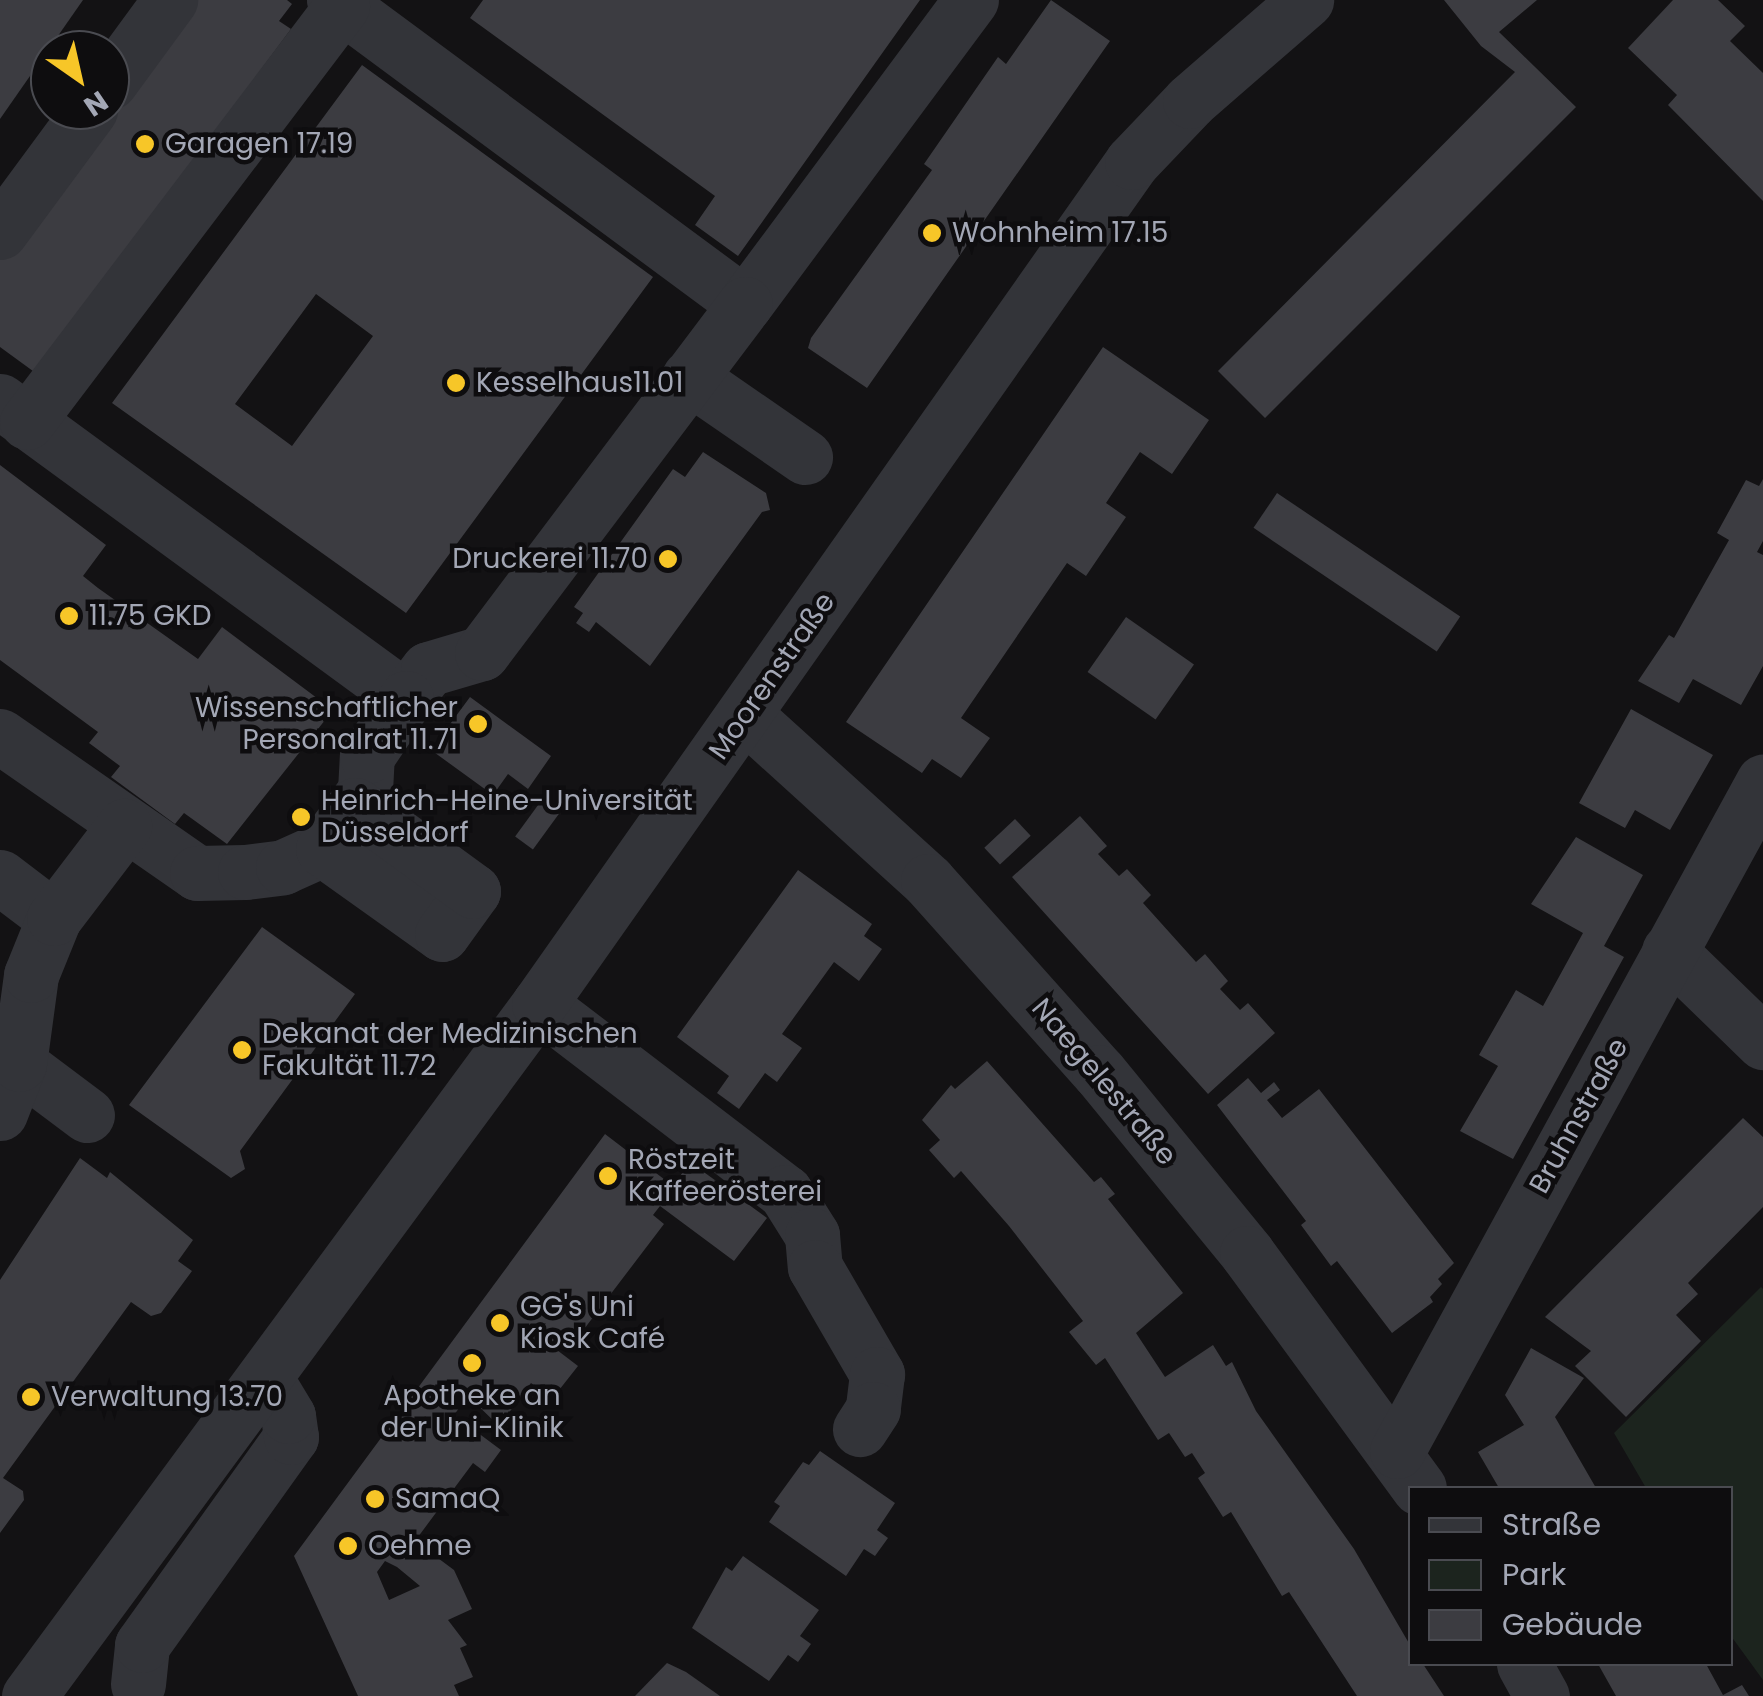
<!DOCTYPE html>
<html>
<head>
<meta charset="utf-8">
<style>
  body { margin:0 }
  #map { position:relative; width:1763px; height:1696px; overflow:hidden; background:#131214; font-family:Poppins,sans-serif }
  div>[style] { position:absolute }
  .green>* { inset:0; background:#1c241e }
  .building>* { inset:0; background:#3c3c41; transform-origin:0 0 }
  .minor>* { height:55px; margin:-27.5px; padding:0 27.5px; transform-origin:27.5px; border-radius:27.5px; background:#333439 }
  .dots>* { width:28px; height:28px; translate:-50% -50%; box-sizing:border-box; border:5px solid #0e0d0f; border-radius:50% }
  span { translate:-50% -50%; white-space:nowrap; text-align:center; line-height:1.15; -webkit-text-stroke:9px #0e0d0f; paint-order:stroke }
  .poi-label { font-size:28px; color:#a3a7b5 }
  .left { translate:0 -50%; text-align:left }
  .right { translate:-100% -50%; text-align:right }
  .street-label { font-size:28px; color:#a3a7b5 }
  .legend { position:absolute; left:1408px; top:1486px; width:325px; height:180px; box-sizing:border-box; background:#0e0d0f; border:2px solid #4a4b51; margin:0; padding:12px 18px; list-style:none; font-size:30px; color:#a3a7b5 }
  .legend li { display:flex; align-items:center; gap:20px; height:50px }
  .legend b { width:50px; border:2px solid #4a4b51 }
  .north { position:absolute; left:30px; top:30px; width:100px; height:100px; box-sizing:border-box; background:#0e0d0f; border:2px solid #4a4b51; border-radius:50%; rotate:146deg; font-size:28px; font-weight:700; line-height:40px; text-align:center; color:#a3a7b5 }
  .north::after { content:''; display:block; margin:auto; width:35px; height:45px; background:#f7c628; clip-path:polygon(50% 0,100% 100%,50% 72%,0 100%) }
</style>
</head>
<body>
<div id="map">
  <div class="green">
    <i style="clip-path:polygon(1761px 1287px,1763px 1289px,1763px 1680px,1731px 1636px,1730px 1488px,1646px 1488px,1614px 1433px)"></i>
  </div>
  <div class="building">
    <i style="clip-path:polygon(0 0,83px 0,0 119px)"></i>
    <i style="clip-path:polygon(191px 0,287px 0,292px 4px,279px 21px,291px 29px,37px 374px,0 347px,0 259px)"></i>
    <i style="clip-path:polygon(483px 0,920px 0,738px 256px,695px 225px,715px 196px,470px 18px)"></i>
    <i style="clip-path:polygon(1051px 0,1110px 41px,867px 388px,808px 348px,811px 338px,932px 170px,924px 164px,998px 57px,1006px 64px)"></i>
    <i style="clip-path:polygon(1444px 0,1537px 0,1499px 32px,1576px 107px,1265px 418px,1218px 371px,1515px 72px,1481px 46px)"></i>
    <i style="clip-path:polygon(1673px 0,1718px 0,1745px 26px,1730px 41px,1763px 73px,1763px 201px,1668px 105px,1677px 95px,1628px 48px)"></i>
    <i style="clip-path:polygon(evenodd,362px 65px,653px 277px,406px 613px,112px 403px,362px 65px,316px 294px,373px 336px,292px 446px,235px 404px,316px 294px)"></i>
    <i style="clip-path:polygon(1103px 347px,1209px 420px,1172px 474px,1140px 452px,1106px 503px,1126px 517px,1086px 576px,1067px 563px,961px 718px,990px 738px,961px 778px,932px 759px,922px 773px,846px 722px)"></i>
    <i style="clip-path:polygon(703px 452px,766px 493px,770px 510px,762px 512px,650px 666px,596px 622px,589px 632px,576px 623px,583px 613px,574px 607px,673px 469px,685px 477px)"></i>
    <i style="clip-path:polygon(0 465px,106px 545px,83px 576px,98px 588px,198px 659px,222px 627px,333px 710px,227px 844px,184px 813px,175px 824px,111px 777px,120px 766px,89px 743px,98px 732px,0 660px)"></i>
    <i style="clip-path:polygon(1763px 479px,1763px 541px,1757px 552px,1763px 555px,1763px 666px,1741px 705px,1693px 679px,1679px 703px,1638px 681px,1669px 635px,1674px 638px,1729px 540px,1717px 533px,1746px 480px,1759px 486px)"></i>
    <i style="left:1277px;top:493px;width:221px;height:42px;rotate:34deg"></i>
    <i style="left:1126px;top:617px;width:83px;height:67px;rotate:35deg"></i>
    <i style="clip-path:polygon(470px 697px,551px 756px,528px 789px,508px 774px,493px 795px,431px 750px)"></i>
    <i style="clip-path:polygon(1631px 709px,1713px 755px,1670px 830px,1635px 810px,1625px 828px,1579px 803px)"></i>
    <i style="left:541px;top:801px;width:22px;height:44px;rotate:36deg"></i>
    <i style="clip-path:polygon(1080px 816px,1107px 846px,1098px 854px,1119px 876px,1127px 869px,1151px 895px,1143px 903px,1196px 962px,1205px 954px,1228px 981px,1220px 989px,1240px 1010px,1248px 1003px,1275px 1033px,1208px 1094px,1012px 877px)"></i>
    <i style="left:1015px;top:819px;width:23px;height:42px;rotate:47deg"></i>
    <i style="clip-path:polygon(1576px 837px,1643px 875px,1604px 946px,1624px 957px,1513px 1159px,1460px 1131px,1498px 1066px,1479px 1055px,1516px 990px,1543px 1006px,1583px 933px,1531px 904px)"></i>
    <i style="clip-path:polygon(798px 870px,872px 924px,864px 936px,882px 949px,859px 981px,834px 962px,782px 1034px,802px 1048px,777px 1082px,765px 1073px,739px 1109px,717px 1093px,729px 1076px,677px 1037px)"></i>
    <i style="clip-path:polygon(262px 927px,355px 994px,240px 1151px,245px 1169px,231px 1178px,129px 1105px)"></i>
    <i style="clip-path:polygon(987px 1061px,1094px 1182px,1101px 1177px,1115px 1194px,1108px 1199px,1183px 1293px,1136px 1333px,1165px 1377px,1213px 1345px,1226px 1366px,1232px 1362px,1256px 1411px,1354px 1549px,1410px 1645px,1410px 1664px,1423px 1664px,1444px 1696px,1357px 1696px,1289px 1592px,1282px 1596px,1231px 1512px,1223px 1517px,1198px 1478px,1205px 1473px,1192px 1453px,1185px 1457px,1169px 1433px,1158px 1440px,1105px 1358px,1096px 1365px,1069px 1332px,1083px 1321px,1009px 1226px,961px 1171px,954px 1178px,929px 1150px,940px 1140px,922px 1120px,951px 1085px,955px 1089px)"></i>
    <i style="clip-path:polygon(1248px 1078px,1261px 1093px,1274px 1082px,1280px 1090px,1267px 1100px,1282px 1118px,1319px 1089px,1454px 1263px,1438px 1279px,1442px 1284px,1430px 1297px,1433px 1302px,1392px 1333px,1337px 1261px,1331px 1266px,1301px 1225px,1306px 1221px,1217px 1105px)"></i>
    <i style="clip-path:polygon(1743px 1118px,1763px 1137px,1763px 1207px,1688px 1283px,1698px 1294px,1676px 1315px,1701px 1341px,1626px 1417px,1575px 1366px,1591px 1351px,1545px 1317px)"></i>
    <i style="clip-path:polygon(evenodd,605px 1134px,673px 1186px,690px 1162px,767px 1218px,734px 1261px,660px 1206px,653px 1215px,664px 1224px,575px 1341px,568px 1335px,557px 1350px,578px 1366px,552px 1399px,531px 1383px,499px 1426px,468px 1396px,454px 1415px,501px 1450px,485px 1472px,473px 1463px,415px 1541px,454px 1570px,472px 1609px,448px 1620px,467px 1645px,460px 1648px,473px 1677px,454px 1685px,459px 1696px,358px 1696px,294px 1556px,605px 1134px,385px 1561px,397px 1567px,420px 1586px,389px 1600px,377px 1572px,385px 1561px)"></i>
    <i style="clip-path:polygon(80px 1158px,107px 1178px,110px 1172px,193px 1240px,178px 1261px,192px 1271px,161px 1313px,151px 1316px,131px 1302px,3px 1478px,23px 1491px,24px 1500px,0 1533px,0 1280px)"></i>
    <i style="clip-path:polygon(1531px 1348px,1584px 1378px,1555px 1417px,1596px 1488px,1499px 1488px,1478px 1452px,1524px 1425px,1505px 1395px)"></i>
    <i style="clip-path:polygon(820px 1451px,895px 1503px,877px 1530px,888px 1538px,875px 1556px,864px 1549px,846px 1576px,769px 1522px,780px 1506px,774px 1502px,803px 1462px,809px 1465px)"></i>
    <i style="clip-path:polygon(743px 1556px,819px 1610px,800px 1636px,811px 1644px,798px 1662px,788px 1655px,769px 1681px,692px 1628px,726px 1567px,732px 1571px)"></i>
    <i style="clip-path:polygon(667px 1663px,686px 1672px,720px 1696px,635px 1696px)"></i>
    <i style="clip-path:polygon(1598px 1664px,1706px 1664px,1723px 1695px,1742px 1685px,1749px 1696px,1616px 1696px)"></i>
  </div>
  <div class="minor">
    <i style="left:334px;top:0;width:511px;rotate:36.49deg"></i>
    <i style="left:745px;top:304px;width:379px;rotate:-53.4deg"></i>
    <i style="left:110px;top:82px;width:102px;rotate:-53.8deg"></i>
    <i style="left:0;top:232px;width:152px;rotate:-53.6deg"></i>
    <i style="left:689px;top:377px;width:141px;rotate:34.6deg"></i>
    <i style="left:0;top:401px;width:503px;rotate:36.19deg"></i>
    <i style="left:406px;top:698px;width:36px;rotate:-53deg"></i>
    <i style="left:428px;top:669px;width:56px;rotate:-16.5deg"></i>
    <i style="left:482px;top:653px;width:437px;rotate:-53deg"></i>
    <i style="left:27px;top:422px;width:522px;rotate:-52.87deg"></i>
    <i style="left:745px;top:715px;width:247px;rotate:42.2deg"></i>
    <i style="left:928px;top:881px;width:256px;rotate:48.2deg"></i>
    <i style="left:1099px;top:1072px;width:234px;rotate:50.7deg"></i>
    <i style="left:1247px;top:1253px;width:291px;rotate:53.8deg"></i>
    <i style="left:0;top:736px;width:240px;rotate:34.8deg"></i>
    <i style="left:197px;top:873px;width:48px;rotate:-1.2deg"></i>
    <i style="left:245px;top:872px;width:38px;rotate:-7deg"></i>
    <i style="left:283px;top:867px;width:44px;rotate:-24.2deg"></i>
    <i style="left:323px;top:849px;width:72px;rotate:-54.1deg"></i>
    <i style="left:365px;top:791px;width:35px;rotate:-87deg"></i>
    <i style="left:367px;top:756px;width:70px;rotate:-56.1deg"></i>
    <i style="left:323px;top:849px;width:146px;rotate:35.5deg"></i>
    <i style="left:442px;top:934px;width:53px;rotate:-54.2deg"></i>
    <i style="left:473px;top:891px;width:146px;rotate:-143.9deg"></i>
    <i style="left:0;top:877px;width:68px;rotate:37.2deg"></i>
    <i style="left:1669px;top:951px;width:131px;rotate:44.1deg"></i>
    <i style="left:539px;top:1004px;width:310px;rotate:37.4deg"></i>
    <i style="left:785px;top:1192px;width:51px;rotate:57.9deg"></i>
    <i style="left:812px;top:1235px;width:32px;rotate:85deg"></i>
    <i style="left:815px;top:1267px;width:124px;rotate:59.9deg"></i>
    <i style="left:877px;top:1374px;width:35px;rotate:97deg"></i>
    <i style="left:873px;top:1409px;width:24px;rotate:123deg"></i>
    <i style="left:19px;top:1064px;width:85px;rotate:36.9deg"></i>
    <i style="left:0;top:1113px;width:53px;rotate:-68.8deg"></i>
    <i style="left:19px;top:1064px;width:90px;rotate:-82.3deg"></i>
    <i style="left:31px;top:975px;width:61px;rotate:-68deg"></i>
    <i style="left:54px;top:918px;width:116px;rotate:-52.7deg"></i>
    <i style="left:1397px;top:1451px;width:763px;rotate:-61.32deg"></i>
    <i style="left:1524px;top:1664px;width:37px;rotate:61deg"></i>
    <i style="left:138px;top:1684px;width:39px;rotate:-84deg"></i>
    <i style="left:142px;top:1645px;width:256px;rotate:-54.4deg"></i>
    <i style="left:291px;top:1437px;width:21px;rotate:-98deg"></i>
    <i style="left:288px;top:1416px;width:41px;rotate:-121deg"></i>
    <i style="left:29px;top:1696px;width:860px;rotate:-53.61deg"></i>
    <i style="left:539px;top:1004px;width:1030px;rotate:-54.84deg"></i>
    <i style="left:1132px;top:162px;width:84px;rotate:-46.4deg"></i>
    <i style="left:1190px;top:101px;width:154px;rotate:-41deg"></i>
  </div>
  <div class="dots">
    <i style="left:145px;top:144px;background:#f7c628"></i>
    <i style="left:932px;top:233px;background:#f7c628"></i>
    <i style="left:456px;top:383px;background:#f7c628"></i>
    <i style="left:668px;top:559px;background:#f7c628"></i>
    <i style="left:69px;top:616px;background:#f7c628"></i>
    <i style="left:478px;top:724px;background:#f7c628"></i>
    <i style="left:301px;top:817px;background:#f7c628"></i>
    <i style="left:242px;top:1050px;background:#f7c628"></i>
    <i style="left:608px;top:1176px;background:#f7c628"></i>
    <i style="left:500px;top:1323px;background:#f7c628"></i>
    <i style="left:472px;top:1363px;background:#f7c628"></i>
    <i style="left:31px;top:1397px;background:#f7c628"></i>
    <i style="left:375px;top:1499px;background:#f7c628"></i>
    <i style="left:348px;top:1546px;background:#f7c628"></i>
  </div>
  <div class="poi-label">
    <span class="left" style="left:165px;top:144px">Garagen 17.19</span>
    <span class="left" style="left:952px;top:233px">Wohnheim 17.15</span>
    <span class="left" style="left:476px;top:383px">Kesselhaus11.01</span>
    <span class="right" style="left:648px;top:559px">Druckerei 11.70</span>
    <span class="left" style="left:89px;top:616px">11.75 GKD</span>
    <span class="right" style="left:458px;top:724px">Wissenschaftlicher<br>Personalrat 11.71</span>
    <span class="left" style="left:321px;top:817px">Heinrich-Heine-Universität<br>Düsseldorf</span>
    <span class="left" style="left:262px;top:1050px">Dekanat der Medizinischen<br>Fakultät 11.72</span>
    <span class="left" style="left:628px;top:1176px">Röstzeit<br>Kaffeerösterei</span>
    <span class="left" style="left:520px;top:1323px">GG's Uni<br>Kiosk Café</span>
    <span style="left:472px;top:1412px">Apotheke an<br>der Uni-Klinik</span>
    <span class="left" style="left:51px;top:1397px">Verwaltung 13.70</span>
    <span class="left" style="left:395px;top:1499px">SamaQ</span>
    <span class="left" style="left:368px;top:1546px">Oehme</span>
  </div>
  <div class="street-label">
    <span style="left:772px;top:676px;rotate:-55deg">Moorenstraße</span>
    <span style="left:1104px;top:1082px;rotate:50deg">Naegelestraße</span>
    <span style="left:1579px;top:1116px;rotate:-61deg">Bruhnstraße</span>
  </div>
  <ul class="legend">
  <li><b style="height:12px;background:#333439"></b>Straße</li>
  <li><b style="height:28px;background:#1c241e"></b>Park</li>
  <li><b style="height:28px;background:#3c3c41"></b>Gebäude</li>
  </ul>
  <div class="north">N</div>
</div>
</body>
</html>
